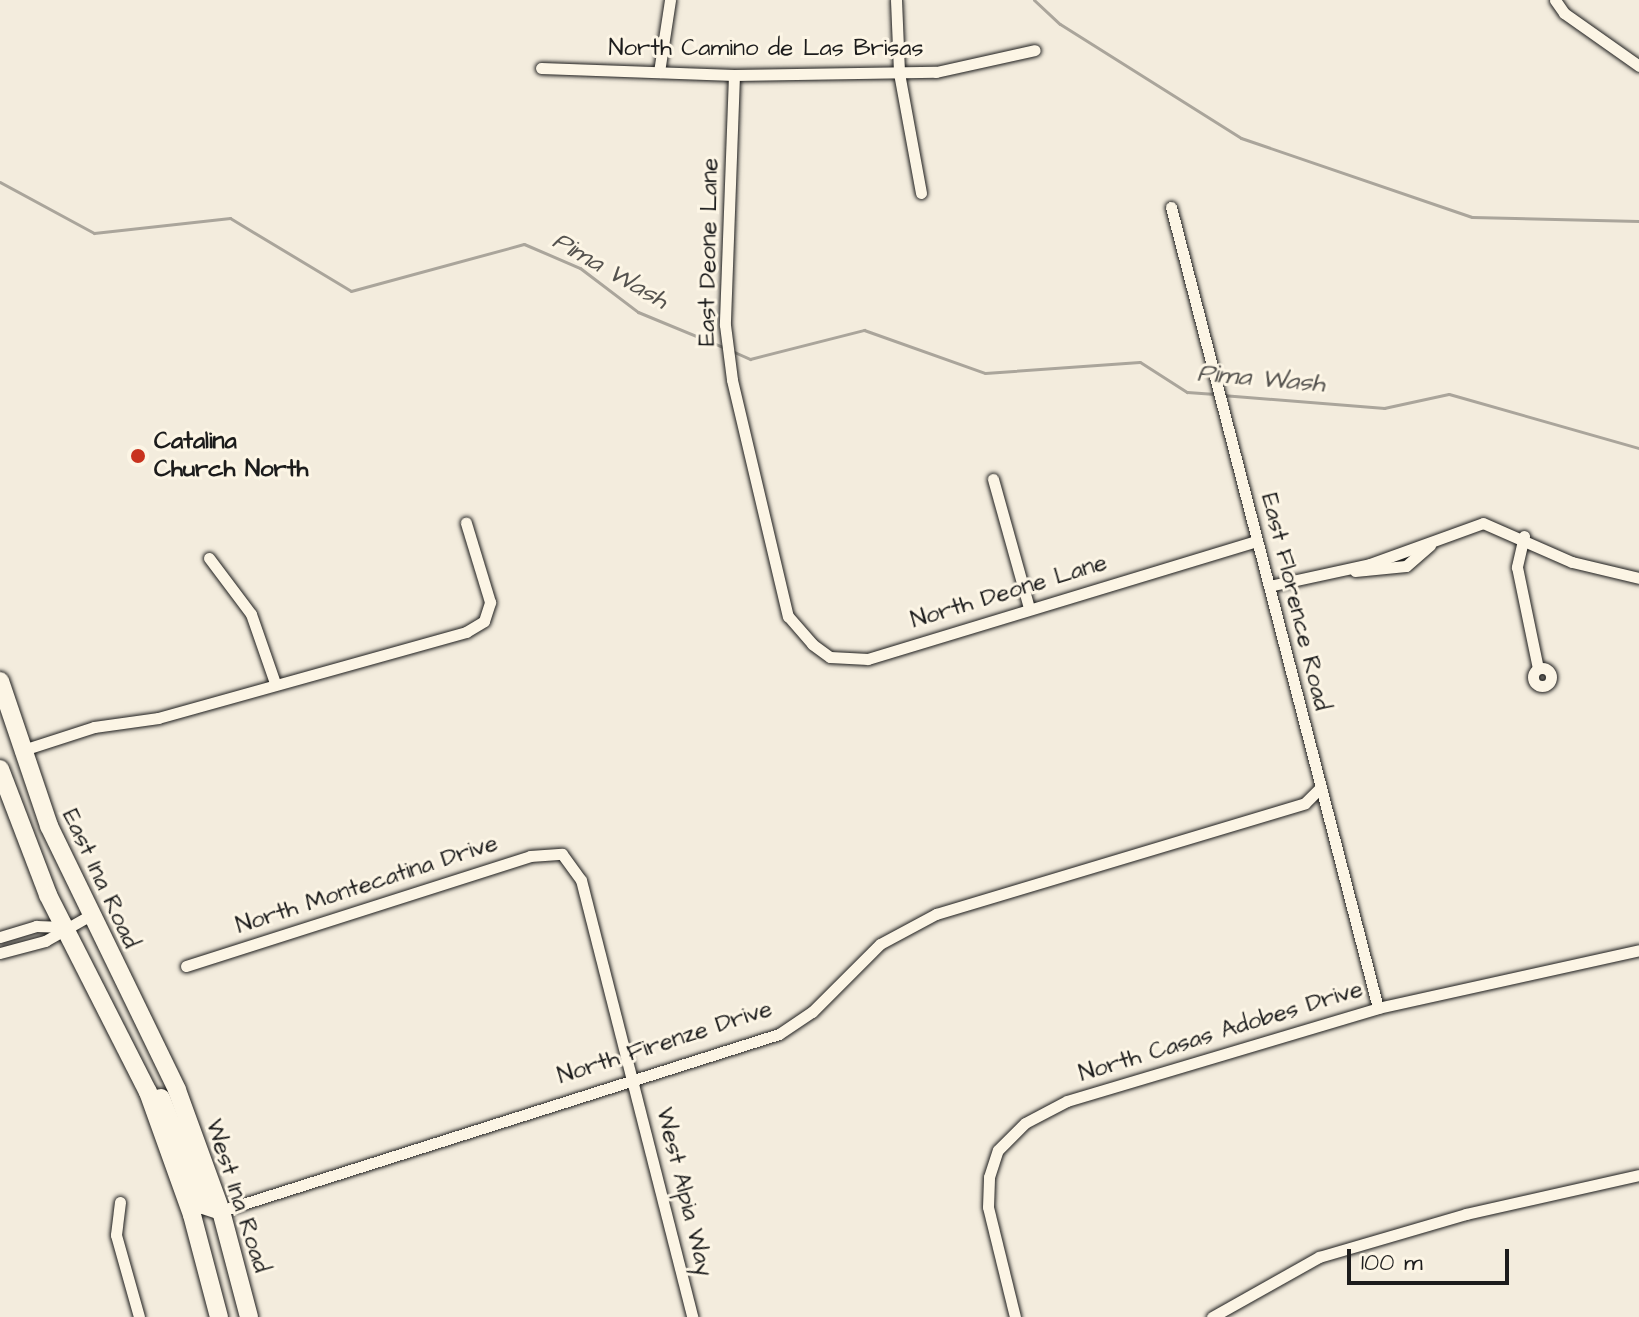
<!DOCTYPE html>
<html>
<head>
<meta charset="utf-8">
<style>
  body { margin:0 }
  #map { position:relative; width:1639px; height:1317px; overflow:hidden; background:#f3ecdd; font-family:"Architects Daughter",sans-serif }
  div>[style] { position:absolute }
  .stream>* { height:3px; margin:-1.5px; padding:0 1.5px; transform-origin:1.5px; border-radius:1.5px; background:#aaa59b }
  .roads { filter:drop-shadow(0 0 2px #1c1c1c) drop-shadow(0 0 2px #1c1c1c) }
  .minor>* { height:11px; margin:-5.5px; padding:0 5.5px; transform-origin:5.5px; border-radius:5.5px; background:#fcf5e5 }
  .minor>.ring { margin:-5.5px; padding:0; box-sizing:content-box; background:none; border:11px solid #fcf5e5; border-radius:50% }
  .primary>* { height:18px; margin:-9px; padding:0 9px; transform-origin:9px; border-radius:9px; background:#fcf5e5 }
  .dots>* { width:22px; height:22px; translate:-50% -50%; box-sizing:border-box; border:4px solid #fcf5e5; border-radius:50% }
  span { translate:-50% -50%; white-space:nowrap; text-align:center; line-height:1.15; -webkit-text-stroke:6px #fcf5e5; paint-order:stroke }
  .street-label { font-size:24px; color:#1c1c1c }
  .poi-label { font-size:24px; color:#1c1c1c; font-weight:700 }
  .left { translate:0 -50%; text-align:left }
  .water-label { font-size:26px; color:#55534f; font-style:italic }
  .scale { position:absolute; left:1347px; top:1249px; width:162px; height:36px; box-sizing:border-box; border:4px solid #1c1c1c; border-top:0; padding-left:10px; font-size:24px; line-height:28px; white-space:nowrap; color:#1c1c1c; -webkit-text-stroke:6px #fcf5e5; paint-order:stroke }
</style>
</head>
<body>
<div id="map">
  <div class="stream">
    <i style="left:1034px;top:0;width:35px;rotate:43deg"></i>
    <i style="left:1060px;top:24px;width:214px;rotate:32.2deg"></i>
    <i style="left:1241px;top:138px;width:244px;rotate:18.9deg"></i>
    <i style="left:1472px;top:217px;width:167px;rotate:1.4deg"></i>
    <i style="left:0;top:182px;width:107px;rotate:28.5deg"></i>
    <i style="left:94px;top:233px;width:137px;rotate:-6.3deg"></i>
    <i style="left:230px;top:218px;width:141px;rotate:31.1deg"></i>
    <i style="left:351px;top:291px;width:179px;rotate:-15.2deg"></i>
    <i style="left:524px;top:244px;width:61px;rotate:23.2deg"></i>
    <i style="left:580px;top:268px;width:73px;rotate:37.2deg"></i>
    <i style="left:638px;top:312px;width:94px;rotate:22.5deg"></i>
    <i style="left:732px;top:351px;width:20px;rotate:24deg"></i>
    <i style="left:750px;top:359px;width:118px;rotate:-14.3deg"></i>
    <i style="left:864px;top:330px;width:128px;rotate:19.6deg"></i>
    <i style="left:985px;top:373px;width:155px;rotate:-4.1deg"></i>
    <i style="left:1140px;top:362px;width:56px;rotate:32.6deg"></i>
    <i style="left:1187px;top:392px;width:28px;rotate:4deg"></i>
    <i style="left:1222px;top:395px;width:163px;rotate:4.6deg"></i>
    <i style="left:1384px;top:408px;width:66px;rotate:-12.2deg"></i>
    <i style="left:1449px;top:394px;width:198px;rotate:15.9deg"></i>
  </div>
  <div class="roads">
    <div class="minor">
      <i style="left:896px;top:0;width:73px;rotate:87.6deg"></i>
      <i style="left:899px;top:73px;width:122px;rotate:79.6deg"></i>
      <i style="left:1555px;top:0;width:16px;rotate:55deg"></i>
      <i style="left:1564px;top:13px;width:92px;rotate:35.2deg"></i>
      <i style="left:541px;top:68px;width:193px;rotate:2.1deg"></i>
      <i style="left:734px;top:75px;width:202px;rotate:-0.9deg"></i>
      <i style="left:936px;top:72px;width:101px;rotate:-12.5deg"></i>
      <i style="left:659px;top:72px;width:73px;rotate:-81.3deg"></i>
      <i style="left:734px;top:75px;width:250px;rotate:92.1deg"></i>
      <i style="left:725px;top:325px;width:55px;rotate:82.7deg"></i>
      <i style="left:732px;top:380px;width:243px;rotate:76.7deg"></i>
      <i style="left:788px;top:616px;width:37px;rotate:49deg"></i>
      <i style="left:812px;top:644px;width:22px;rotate:36deg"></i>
      <i style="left:830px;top:657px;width:38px;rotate:3deg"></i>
      <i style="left:868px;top:659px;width:406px;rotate:-16.9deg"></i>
      <i style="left:1171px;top:207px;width:827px;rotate:75.51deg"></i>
      <i style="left:993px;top:479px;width:134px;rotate:74.4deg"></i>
      <i style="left:1524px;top:536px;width:32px;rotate:103deg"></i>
      <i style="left:1517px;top:567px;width:103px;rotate:78.3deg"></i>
      <i style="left:209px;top:558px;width:70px;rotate:53.1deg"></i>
      <i style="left:251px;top:614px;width:73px;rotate:70.8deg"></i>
      <i style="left:1355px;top:571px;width:51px;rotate:-5.6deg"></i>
      <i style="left:1406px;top:566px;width:32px;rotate:-41deg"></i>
      <i style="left:1269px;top:586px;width:103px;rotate:-12.3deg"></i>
      <i style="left:1370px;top:564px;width:120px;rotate:-19.9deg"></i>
      <i style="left:1483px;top:523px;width:97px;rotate:23.7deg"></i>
      <i style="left:1572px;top:562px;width:69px;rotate:13.4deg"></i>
      <i class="ring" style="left:1533px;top:668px;width:7px;height:7px"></i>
      <i style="left:20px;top:751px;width:78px;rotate:-18deg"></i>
      <i style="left:94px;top:727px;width:65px;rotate:-8deg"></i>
      <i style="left:158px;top:718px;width:320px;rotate:-15.6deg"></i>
      <i style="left:466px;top:632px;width:21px;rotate:-31deg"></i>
      <i style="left:484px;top:621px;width:20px;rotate:-72deg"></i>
      <i style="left:490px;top:602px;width:83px;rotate:-106.9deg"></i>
      <i style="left:0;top:937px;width:38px;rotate:-17deg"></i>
      <i style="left:36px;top:926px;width:29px;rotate:2deg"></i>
      <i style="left:0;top:953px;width:47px;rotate:-14.9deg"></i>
      <i style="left:45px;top:941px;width:51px;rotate:-29.6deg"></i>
      <i style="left:186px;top:966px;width:361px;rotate:-17.7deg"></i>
      <i style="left:530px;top:856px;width:32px;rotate:-4deg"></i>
      <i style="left:562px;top:854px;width:32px;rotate:54deg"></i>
      <i style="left:581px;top:880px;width:451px;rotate:75.7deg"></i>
      <i style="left:120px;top:1202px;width:33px;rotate:97deg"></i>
      <i style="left:116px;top:1235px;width:85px;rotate:74.3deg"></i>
      <i style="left:221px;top:1211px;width:585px;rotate:-17.6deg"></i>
      <i style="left:779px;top:1034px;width:40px;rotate:-34deg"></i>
      <i style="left:812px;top:1012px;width:96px;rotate:-45deg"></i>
      <i style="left:880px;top:944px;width:64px;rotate:-28.2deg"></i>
      <i style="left:936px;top:914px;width:385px;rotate:-16.7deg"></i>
      <i style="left:1305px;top:803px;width:20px;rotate:-45deg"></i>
      <i style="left:1015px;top:1317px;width:113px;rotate:-103.8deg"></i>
      <i style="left:988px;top:1207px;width:30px;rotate:-88deg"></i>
      <i style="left:989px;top:1177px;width:28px;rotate:-72deg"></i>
      <i style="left:998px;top:1150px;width:38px;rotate:-45deg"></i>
      <i style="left:1025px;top:1123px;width:47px;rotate:-27.6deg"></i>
      <i style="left:1067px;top:1101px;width:325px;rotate:-16.6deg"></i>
      <i style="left:1378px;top:1008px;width:267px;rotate:-12.5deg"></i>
      <i style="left:1212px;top:1317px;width:123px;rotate:-29.3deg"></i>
      <i style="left:1319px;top:1257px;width:153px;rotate:-16.3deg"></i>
      <i style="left:1466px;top:1214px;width:177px;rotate:-12.7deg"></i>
    </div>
    <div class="primary">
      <i style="left:0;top:681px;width:153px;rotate:71.3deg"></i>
      <i style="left:49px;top:826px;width:293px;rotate:64.1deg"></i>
      <i style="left:177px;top:1090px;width:129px;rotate:70deg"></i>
      <i style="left:221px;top:1211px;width:110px;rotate:75.2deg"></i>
      <i style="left:0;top:769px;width:135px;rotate:69.1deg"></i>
      <i style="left:48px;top:895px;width:221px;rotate:63.1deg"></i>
      <i style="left:148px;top:1092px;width:131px;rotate:70.3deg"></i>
      <i style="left:192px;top:1215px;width:106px;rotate:75.2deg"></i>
      <i style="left:161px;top:1098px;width:115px;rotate:68.6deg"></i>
      <i style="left:203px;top:1205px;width:19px;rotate:18deg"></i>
    </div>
  </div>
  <div class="dots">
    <i style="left:138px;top:456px;background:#c8321e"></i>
  </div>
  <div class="street-label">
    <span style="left:766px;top:49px">North Camino de Las Brisas</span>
    <span style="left:709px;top:252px;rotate:-89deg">East Deone Lane</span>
    <span style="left:1009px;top:592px;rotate:-17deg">North Deone Lane</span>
    <span style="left:1295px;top:602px;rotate:76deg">East Florence Road</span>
    <span style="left:100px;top:879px;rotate:65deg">East Ina Road</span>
    <span style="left:367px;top:885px;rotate:-18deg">North Montecatina Drive</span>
    <span style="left:1221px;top:1032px;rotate:-17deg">North Casas Adobes Drive</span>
    <span style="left:665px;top:1043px;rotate:-18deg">North Firenze Drive</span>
    <span style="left:684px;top:1192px;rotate:76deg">West Alpia Way</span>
    <span style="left:237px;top:1196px;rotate:72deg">West Ina Road</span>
  </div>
  <div class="poi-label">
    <span class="left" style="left:154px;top:456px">Catalina<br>Church North</span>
  </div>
  <div class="water-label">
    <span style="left:610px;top:271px;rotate:30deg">Pima Wash</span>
    <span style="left:1261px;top:379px;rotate:5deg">Pima Wash</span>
  </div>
  <div class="scale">100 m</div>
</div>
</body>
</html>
